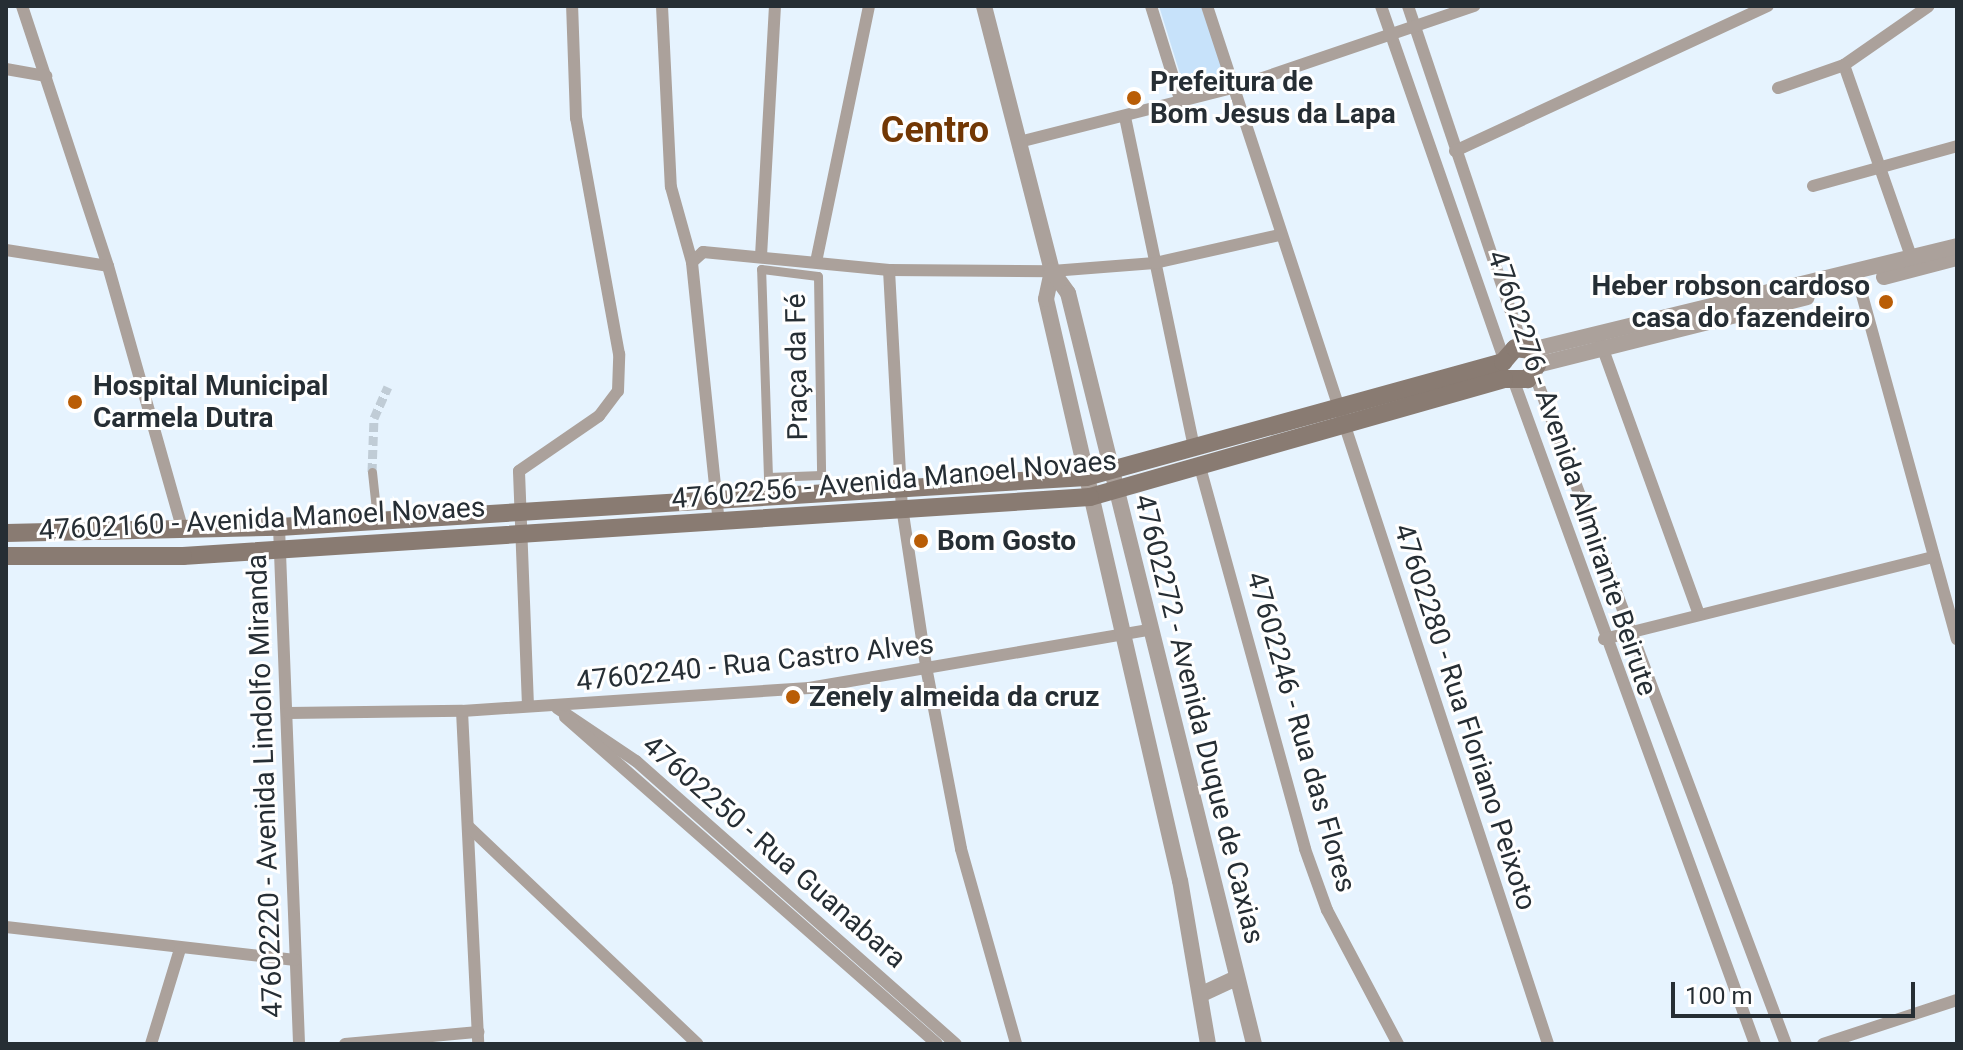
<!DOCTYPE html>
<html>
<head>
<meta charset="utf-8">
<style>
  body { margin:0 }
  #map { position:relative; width:1963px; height:1050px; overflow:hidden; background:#e6f3fe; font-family:Roboto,sans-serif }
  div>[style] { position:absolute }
  .green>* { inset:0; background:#c7e2fa }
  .pedestrian-tunnel>* { height:9px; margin-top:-4.5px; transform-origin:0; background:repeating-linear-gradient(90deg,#c0ccd6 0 9px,transparent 0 13.5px) }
  .pedestrian>* { height:9px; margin:-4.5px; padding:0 4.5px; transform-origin:4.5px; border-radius:4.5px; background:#aba19b }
  .minor>* { height:12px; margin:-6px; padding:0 6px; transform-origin:6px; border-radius:6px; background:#aba19b }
  .tertiary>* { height:16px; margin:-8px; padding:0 8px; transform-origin:8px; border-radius:8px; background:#aba19b }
  .secondary>* { height:18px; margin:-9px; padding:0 9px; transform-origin:9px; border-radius:9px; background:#897b72 }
  .dots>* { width:22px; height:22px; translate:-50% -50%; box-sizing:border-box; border:4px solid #fff; border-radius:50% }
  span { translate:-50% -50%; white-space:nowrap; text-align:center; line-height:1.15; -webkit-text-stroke:6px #fff; paint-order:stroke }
  .poi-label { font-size:28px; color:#262e34; font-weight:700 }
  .left { translate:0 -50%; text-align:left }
  .right { translate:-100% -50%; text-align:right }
  .street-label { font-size:28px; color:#262e34 }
  .district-label { font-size:36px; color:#723704; font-weight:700 }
  .frame { position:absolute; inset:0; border:8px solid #262e34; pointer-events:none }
  .scale { position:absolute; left:1671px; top:982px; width:244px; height:36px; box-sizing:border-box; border:4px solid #262e34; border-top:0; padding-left:10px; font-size:24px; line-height:28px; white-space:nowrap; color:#262e34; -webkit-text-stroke:6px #fff; paint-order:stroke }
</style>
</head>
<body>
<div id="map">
  <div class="green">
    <i style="clip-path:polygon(1159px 6px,1201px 6px,1226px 76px,1185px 90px)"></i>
  </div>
  <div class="pedestrian-tunnel">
    <i style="left:372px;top:472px;width:54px;rotate:-87.9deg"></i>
    <i style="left:374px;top:418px;width:34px;rotate:-66deg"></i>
  </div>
  <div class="pedestrian">
    <i style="left:761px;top:269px;width:57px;rotate:7deg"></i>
    <i style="left:818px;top:276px;width:199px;rotate:89.1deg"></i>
    <i style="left:821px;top:475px;width:53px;rotate:177.8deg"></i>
    <i style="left:768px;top:477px;width:208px;rotate:-91.9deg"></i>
    <i style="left:372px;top:472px;width:47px;rotate:83.9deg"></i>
  </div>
  <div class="minor">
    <i style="left:22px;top:6px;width:274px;rotate:71.7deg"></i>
    <i style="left:108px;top:266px;width:275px;rotate:74.2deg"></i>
    <i style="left:662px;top:6px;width:181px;rotate:87.2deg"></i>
    <i style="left:671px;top:187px;width:78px;rotate:74.4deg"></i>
    <i style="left:1151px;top:6px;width:97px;rotate:72.7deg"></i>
    <i style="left:1207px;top:6px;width:1093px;rotate:71.81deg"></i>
    <i style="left:1381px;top:6px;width:375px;rotate:70.8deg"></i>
    <i style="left:1408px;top:6px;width:360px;rotate:71.4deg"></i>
    <i style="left:1844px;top:65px;width:209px;rotate:70.7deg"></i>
    <i style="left:6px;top:69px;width:41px;rotate:9.9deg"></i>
    <i style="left:1778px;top:88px;width:70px;rotate:-19.2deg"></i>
    <i style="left:1844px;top:65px;width:103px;rotate:-34.8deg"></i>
    <i style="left:1125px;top:117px;width:338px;rotate:78.2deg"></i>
    <i style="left:1019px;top:142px;width:221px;rotate:-14.2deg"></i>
    <i style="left:1233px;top:88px;width:255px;rotate:-18.8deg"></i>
    <i style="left:1455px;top:151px;width:345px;rotate:-24.9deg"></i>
    <i style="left:1813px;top:186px;width:149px;rotate:-15.5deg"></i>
    <i style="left:6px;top:250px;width:103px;rotate:8.9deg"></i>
    <i style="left:761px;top:256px;width:250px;rotate:-86.8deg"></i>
    <i style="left:816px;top:262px;width:261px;rotate:-78.3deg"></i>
    <i style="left:889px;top:270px;width:163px;rotate:0.4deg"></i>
    <i style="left:1052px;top:271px;width:103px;rotate:-4.4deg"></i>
    <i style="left:1155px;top:263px;width:127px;rotate:-12.7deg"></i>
    <i style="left:1856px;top:273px;width:380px;rotate:74.6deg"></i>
    <i style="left:1600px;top:341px;width:291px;rotate:70.1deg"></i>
    <i style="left:1534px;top:373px;width:717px;rotate:69.42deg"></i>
    <i style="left:1513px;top:379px;width:708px;rotate:70deg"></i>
    <i style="left:1200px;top:467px;width:396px;rotate:74.6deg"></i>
    <i style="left:1305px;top:849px;width:65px;rotate:70.2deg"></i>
    <i style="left:1327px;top:910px;width:152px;rotate:62.1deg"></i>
    <i style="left:719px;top:524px;width:263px;rotate:-95.9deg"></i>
    <i style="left:692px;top:262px;width:15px;rotate:-42deg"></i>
    <i style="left:703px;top:252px;width:187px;rotate:5.5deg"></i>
    <i style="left:889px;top:270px;width:237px;rotate:86.9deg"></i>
    <i style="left:902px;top:507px;width:167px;rotate:81.4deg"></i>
    <i style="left:927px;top:672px;width:180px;rotate:79.1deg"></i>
    <i style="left:961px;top:849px;width:203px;rotate:74.2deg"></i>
    <i style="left:279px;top:527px;width:517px;rotate:87.78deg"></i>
    <i style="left:1604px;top:639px;width:340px;rotate:-14deg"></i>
    <i style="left:528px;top:706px;width:235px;rotate:-92.2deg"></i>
    <i style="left:519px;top:471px;width:97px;rotate:-34.5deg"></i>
    <i style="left:599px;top:416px;width:31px;rotate:-53deg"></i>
    <i style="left:618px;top:391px;width:37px;rotate:-88deg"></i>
    <i style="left:619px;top:354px;width:240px;rotate:-100.3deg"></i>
    <i style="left:576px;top:118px;width:112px;rotate:-92deg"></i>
    <i style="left:557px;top:708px;width:95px;rotate:33.9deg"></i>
    <i style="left:636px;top:761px;width:427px;rotate:41.5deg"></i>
    <i style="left:462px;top:711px;width:333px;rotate:87.2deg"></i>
    <i style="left:288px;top:713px;width:174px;rotate:-0.7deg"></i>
    <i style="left:462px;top:711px;width:348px;rotate:-3.8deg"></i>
    <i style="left:809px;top:688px;width:346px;rotate:-9.7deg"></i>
    <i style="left:565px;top:717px;width:495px;rotate:41.3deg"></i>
    <i style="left:469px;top:827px;width:315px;rotate:43.5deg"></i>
    <i style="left:6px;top:927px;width:291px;rotate:6.5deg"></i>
    <i style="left:151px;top:1044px;width:99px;rotate:-73deg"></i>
    <i style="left:345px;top:1044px;width:134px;rotate:-5.2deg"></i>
    <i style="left:1823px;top:1044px;width:141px;rotate:-18.2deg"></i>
  </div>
  <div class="tertiary">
    <i style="left:984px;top:6px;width:274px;rotate:75.6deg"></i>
    <i style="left:1884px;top:277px;width:75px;rotate:-14.6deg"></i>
    <i style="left:1531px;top:350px;width:439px;rotate:-13.7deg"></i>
    <i style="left:1537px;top:365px;width:278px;rotate:-14.1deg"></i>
    <i style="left:1204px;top:993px;width:35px;rotate:-25deg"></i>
    <i style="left:1208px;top:1044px;width:165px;rotate:-99.7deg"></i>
    <i style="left:1180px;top:881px;width:597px;rotate:-102.97deg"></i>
    <i style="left:1046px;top:299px;width:29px;rotate:-78deg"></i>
    <i style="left:1052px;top:271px;width:27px;rotate:54deg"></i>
    <i style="left:1068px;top:293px;width:774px;rotate:76.09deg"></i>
  </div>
  <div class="secondary">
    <i style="left:6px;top:533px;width:273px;rotate:-1.3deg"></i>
    <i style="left:279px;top:527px;width:809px;rotate:-3.55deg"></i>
    <i style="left:1086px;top:477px;width:433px;rotate:-15.4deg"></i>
    <i style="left:1503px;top:362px;width:18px;rotate:-49deg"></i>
    <i style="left:1515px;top:348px;width:16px;rotate:7deg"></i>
    <i style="left:1531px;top:350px;width:16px;rotate:68deg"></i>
    <i style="left:1537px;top:365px;width:17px;rotate:123deg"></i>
    <i style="left:1528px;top:379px;width:24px;rotate:180deg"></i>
    <i style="left:1504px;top:379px;width:430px;rotate:164.1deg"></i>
    <i style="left:1090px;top:497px;width:909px;rotate:176.28deg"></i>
    <i style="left:183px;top:556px;width:177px;rotate:180deg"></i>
  </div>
  <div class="dots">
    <i style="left:1134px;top:98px;background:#b95d06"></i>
    <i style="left:1886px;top:302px;background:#b95d06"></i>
    <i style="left:75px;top:402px;background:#b95d06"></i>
    <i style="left:921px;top:541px;background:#b95d06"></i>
    <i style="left:793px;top:697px;background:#b95d06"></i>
  </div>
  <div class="poi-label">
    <span class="left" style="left:1150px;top:98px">Prefeitura de<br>Bom Jesus da Lapa</span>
    <span class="right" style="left:1870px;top:302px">Heber robson cardoso<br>casa do fazendeiro</span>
    <span class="left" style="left:93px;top:402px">Hospital Municipal<br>Carmela Dutra</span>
    <span class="left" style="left:937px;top:541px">Bom Gosto</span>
    <span class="left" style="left:809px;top:697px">Zenely almeida da cruz</span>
  </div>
  <div class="street-label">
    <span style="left:797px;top:367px;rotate:-91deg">Praça da Fé</span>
    <span style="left:1572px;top:473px;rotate:71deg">47602276 - Avenida Almirante Beirute</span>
    <span style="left:894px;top:480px;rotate:-5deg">47602256 - Avenida Manoel Novaes</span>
    <span style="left:262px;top:519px;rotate:-3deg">47602160 - Avenida Manoel Novaes</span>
    <span style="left:755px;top:663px;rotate:-6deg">47602240 - Rua Castro Alves</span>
    <span style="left:1465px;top:717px;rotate:72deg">47602280 - Rua Floriano Peixoto</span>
    <span style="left:1199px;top:719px;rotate:76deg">47602272 - Avenida Duque de Caxias</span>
    <span style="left:1301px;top:732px;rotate:74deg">47602246 - Rua das Flores</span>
    <span style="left:265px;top:786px;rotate:-92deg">47602220 - Avenida Lindolfo Miranda</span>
    <span style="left:774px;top:852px;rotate:41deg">47602250 - Rua Guanabara</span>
  </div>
  <div class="district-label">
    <span style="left:935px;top:131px">Centro</span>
  </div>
  <div class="frame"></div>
  <div class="scale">100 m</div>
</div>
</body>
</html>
